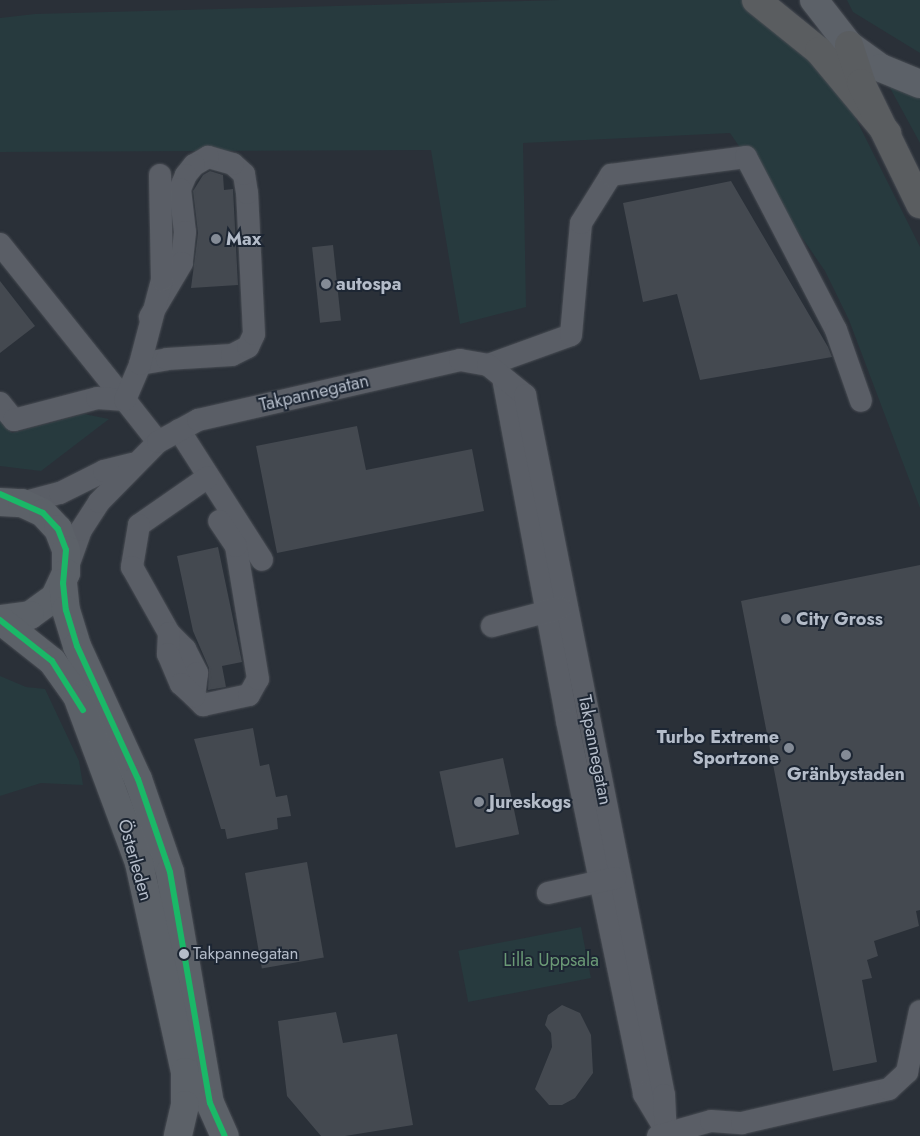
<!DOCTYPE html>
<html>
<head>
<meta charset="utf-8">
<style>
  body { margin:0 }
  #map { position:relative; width:920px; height:1136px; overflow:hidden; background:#2a3038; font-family:Jost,sans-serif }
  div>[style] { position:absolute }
  .green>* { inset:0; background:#273a3e; transform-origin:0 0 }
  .building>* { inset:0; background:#444950; transform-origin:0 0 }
  .roads { filter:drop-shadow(0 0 1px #484c53) drop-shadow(0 0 1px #484c53) }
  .minor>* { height:22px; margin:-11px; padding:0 11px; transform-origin:11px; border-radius:11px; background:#5a5e66 }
  .major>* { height:28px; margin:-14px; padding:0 14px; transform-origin:14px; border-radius:14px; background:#5c6168 }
  .highway>* { height:28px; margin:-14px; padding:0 14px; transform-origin:14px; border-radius:14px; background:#5a5d60 }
  .bus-1>* { height:6px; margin:-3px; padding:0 3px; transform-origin:3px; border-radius:3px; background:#1ab867 }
  .dots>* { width:14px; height:14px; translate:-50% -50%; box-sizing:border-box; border:2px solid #1d2633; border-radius:50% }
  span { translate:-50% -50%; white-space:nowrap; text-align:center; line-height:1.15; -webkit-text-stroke:4px #1d2633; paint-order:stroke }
  .bus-label { font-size:17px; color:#b4bcc9 }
  .left { translate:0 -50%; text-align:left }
  .poi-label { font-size:18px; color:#b4bcc9; font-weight:700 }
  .right { translate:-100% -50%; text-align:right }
  .street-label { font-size:18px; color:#b4bcc9 }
  .park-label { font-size:18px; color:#6b9a76 }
</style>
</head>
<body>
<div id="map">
  <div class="green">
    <i style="clip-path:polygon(560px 0,773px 0,811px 29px,920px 247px,920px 508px,849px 320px,825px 271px,730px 133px,523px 143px,526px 307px,460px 324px,431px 150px,0 152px,0 18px,35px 14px)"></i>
    <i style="clip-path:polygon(847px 0,920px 0,920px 53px,853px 12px)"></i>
    <i style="clip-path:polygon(889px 86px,920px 95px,920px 143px)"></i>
    <i style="clip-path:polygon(84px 414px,109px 419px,41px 471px,0 466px,0 420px,12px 433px)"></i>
    <i style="clip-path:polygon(0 676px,26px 687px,45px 689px,79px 761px,83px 785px,41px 783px,0 796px)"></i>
    <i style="left:581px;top:927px;width:52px;height:125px;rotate:79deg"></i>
  </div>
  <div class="building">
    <i style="clip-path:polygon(210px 171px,223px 175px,224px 190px,233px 189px,238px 285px,191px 288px,198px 233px,193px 191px,203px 175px)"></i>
    <i style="clip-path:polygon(731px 181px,828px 347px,832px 357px,700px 380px,677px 294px,643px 302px,623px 203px)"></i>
    <i style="left:333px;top:245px;width:76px;height:21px;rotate:84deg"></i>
    <i style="clip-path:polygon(0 281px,35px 326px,0 353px)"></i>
    <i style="clip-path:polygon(357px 426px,366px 470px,472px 449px,484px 511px,277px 553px,256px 446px)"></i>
    <i style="clip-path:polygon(218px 547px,242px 662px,222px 666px,226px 687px,208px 690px,209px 668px,193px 631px,177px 556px)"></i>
    <i style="clip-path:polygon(920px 565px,920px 910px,916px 911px,919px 926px,874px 941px,878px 956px,867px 960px,872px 978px,862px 980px,877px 1062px,833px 1071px,741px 601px)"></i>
    <i style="clip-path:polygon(253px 728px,260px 766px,269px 764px,276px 797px,287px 795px,291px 816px,277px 818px,278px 829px,227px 839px,225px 829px,221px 829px,194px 739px)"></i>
    <i style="left:503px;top:758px;width:78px;height:65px;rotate:78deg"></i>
    <i style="left:307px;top:862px;width:97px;height:63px;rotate:80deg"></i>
    <i style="clip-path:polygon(562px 1005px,580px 1013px,591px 1035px,593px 1073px,575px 1098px,562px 1105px,549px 1105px,535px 1089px,552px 1047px,551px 1033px,545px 1025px,548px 1015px)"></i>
    <i style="clip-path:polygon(336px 1012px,343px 1043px,397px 1034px,413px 1125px,345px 1136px,321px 1136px,287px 1096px,278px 1021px)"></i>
  </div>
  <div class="roads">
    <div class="minor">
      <i style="left:0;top:244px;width:200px;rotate:51.3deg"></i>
      <i style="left:140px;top:364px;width:27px;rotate:-10deg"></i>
      <i style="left:167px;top:359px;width:65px;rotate:-3.5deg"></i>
      <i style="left:232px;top:355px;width:18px;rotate:-27deg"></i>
      <i style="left:248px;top:347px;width:14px;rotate:-65deg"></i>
      <i style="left:254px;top:334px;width:141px;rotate:-92.8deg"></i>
      <i style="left:247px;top:193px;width:19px;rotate:-99deg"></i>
      <i style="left:244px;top:174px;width:15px;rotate:-138deg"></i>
      <i style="left:233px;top:164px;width:26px;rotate:-164deg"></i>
      <i style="left:208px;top:157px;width:16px;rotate:150deg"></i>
      <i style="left:194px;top:165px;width:13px;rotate:129deg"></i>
      <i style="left:186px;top:175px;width:15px;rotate:113deg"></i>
      <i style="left:180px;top:189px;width:43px;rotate:83.4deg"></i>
      <i style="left:185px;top:232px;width:31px;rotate:96deg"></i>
      <i style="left:182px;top:263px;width:63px;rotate:120.7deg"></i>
      <i style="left:488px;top:365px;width:88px;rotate:-19.9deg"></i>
      <i style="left:571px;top:335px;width:112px;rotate:-84.9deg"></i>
      <i style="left:581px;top:223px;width:57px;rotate:-58deg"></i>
      <i style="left:611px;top:175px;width:136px;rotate:-7.6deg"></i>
      <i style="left:746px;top:157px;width:195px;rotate:62.5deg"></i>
      <i style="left:836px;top:330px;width:75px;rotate:70.6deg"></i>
      <i style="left:503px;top:378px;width:349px;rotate:79.4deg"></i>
      <i style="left:567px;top:721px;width:381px;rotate:78.3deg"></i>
      <i style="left:644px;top:1094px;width:41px;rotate:59deg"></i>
      <i style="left:0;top:403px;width:22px;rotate:51deg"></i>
      <i style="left:14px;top:420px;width:86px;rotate:-14.8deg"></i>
      <i style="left:97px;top:398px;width:28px;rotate:4deg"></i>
      <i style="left:179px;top:430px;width:154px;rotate:57.4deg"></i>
      <i style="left:158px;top:442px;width:53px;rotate:-128.2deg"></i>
      <i style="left:125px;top:400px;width:39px;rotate:-67deg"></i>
      <i style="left:140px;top:364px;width:87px;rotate:-75.3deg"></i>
      <i style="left:162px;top:280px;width:105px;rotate:-91.1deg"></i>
      <i style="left:208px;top:477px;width:84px;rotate:145.2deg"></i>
      <i style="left:139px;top:525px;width:43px;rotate:99.5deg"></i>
      <i style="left:132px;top:567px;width:76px;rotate:60.7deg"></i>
      <i style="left:169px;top:633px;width:23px;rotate:45deg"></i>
      <i style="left:185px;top:649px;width:27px;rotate:63deg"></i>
      <i style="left:197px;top:673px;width:23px;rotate:97deg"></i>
      <i style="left:194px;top:696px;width:13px;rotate:45deg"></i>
      <i style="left:203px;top:705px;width:47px;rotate:-12.3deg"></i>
      <i style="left:249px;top:695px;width:18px;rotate:-61deg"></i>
      <i style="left:258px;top:679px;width:135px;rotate:-99.4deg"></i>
      <i style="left:236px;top:546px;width:30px;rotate:-124deg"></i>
      <i style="left:22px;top:503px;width:39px;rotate:-15deg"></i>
      <i style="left:60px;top:493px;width:49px;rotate:-26.6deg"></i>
      <i style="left:104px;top:471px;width:30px;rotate:-14deg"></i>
      <i style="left:67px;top:569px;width:41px;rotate:-70.3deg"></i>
      <i style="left:81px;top:530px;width:33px;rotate:-57deg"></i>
      <i style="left:99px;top:502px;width:84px;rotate:-45.5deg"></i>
      <i style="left:158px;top:442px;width:46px;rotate:-28.8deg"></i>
      <i style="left:198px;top:420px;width:269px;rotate:-12.9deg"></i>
      <i style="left:460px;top:360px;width:28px;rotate:10deg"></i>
      <i style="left:488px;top:365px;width:48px;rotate:39deg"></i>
      <i style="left:525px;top:395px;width:714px;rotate:78.77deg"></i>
      <i style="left:664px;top:1095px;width:41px;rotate:87.2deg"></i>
      <i style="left:492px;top:626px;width:70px;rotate:-14.8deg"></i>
      <i style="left:169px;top:633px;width:21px;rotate:93deg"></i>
      <i style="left:168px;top:654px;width:33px;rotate:67deg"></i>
      <i style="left:181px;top:684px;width:18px;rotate:43deg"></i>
      <i style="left:548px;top:893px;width:69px;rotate:-12.6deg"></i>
      <i style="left:658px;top:1136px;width:55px;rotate:-15.8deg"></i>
      <i style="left:711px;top:1121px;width:31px;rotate:4deg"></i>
      <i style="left:742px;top:1123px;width:151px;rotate:-13deg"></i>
      <i style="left:889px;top:1089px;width:25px;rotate:-43deg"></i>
      <i style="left:907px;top:1072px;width:62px;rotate:-78deg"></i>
    </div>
    <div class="major">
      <i style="left:814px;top:0;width:57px;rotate:52.1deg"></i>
      <i style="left:849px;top:45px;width:39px;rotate:36deg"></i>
      <i style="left:881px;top:68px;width:42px;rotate:22.3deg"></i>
      <i style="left:0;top:502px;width:22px;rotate:3deg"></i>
      <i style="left:22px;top:503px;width:23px;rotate:25deg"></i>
      <i style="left:43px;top:513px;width:22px;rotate:47deg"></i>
      <i style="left:58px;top:529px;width:22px;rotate:69deg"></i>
      <i style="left:66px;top:550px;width:23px;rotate:90deg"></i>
      <i style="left:66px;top:573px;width:26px;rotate:115deg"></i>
      <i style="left:55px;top:597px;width:31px;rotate:144deg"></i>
      <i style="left:30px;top:615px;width:30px;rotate:172deg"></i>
      <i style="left:63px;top:583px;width:27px;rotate:84deg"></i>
      <i style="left:66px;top:610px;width:38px;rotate:73deg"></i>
      <i style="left:77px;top:646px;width:146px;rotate:65.4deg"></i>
      <i style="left:138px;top:779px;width:98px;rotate:71deg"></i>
      <i style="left:170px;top:872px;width:234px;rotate:80.2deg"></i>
      <i style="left:210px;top:1103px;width:36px;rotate:66deg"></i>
      <i style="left:0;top:620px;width:66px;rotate:38.3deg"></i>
      <i style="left:52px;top:661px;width:43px;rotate:54.5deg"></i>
      <i style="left:77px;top:696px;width:178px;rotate:69.6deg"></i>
      <i style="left:139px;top:863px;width:214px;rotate:77.6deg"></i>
      <i style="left:185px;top:1072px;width:33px;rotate:90deg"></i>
      <i style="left:185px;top:1105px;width:32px;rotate:103deg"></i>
    </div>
    <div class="highway">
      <i style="left:756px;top:0;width:81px;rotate:39deg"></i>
      <i style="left:819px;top:51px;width:107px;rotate:50.3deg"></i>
      <i style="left:849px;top:45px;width:40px;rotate:72deg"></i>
      <i style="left:861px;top:83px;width:135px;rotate:64deg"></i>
    </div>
  </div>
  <div class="bus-1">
    <i style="left:0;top:494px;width:47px;rotate:23.8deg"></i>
    <i style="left:43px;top:513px;width:22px;rotate:47deg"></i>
    <i style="left:58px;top:529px;width:22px;rotate:69deg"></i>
    <i style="left:66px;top:550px;width:33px;rotate:95deg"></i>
    <i style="left:63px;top:583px;width:27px;rotate:84deg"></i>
    <i style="left:66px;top:610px;width:38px;rotate:73deg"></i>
    <i style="left:77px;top:646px;width:146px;rotate:65.4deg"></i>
    <i style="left:138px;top:779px;width:98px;rotate:71deg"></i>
    <i style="left:170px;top:872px;width:234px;rotate:80.2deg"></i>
    <i style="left:210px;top:1103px;width:36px;rotate:66deg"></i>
    <i style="left:0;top:620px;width:66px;rotate:38.3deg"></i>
    <i style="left:52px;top:661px;width:58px;rotate:57.7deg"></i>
  </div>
  <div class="dots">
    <i style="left:216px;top:239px;background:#848b96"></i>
    <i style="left:326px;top:284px;background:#848b96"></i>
    <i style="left:786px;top:619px;background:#848b96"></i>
    <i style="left:789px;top:748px;background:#848b96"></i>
    <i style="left:846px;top:755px;background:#848b96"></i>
    <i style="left:479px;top:802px;background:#848b96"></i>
    <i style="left:184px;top:954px;background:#b4bcc9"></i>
  </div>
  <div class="bus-label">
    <span class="left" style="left:193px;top:954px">Takpannegatan</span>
  </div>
  <div class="poi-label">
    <span class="left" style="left:226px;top:239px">Max</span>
    <span class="left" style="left:336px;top:284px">autospa</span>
    <span class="left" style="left:796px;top:619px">City Gross</span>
    <span class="right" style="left:779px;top:748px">Turbo Extreme<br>Sportzone</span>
    <span style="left:846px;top:774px">Gränbystaden</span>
    <span class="left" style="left:489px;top:802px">Jureskogs</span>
  </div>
  <div class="street-label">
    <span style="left:314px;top:393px;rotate:-13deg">Takpannegatan</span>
    <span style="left:595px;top:750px;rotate:79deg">Takpannegatan</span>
    <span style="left:135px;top:860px;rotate:74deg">Österleden</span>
  </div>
  <div class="park-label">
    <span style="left:551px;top:960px">Lilla Uppsala</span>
  </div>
</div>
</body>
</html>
